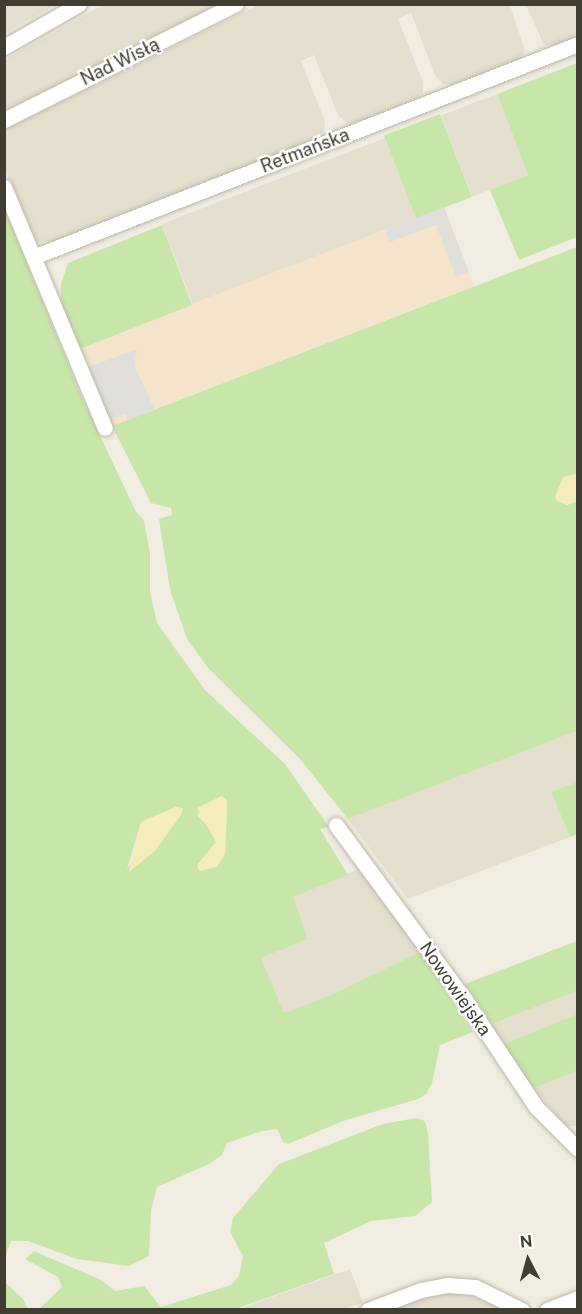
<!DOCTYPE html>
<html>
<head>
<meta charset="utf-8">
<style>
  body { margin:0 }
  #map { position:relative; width:582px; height:1314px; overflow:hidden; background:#f1ede2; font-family:"Public Sans",sans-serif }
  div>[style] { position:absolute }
  .residential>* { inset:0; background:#e5dfd0; transform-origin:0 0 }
  .commercial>* { inset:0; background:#f4e5cc; transform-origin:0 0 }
  .green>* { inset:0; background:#c8e6aa; transform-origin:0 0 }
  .sand>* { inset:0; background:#f6edbc }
  .parking>* { inset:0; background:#e1dfdb }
  .roads { filter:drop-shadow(0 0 2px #bfb8a8) drop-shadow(0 0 2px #bfb8a8) }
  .minor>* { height:15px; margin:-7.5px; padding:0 7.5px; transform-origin:7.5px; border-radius:7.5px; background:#fff }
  span { translate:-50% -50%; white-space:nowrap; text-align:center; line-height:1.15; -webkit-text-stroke:4.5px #fff; paint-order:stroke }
  .street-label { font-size:18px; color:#423d33 }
  .frame { position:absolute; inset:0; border:6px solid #423d33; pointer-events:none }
  .north { position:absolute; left:498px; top:1230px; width:60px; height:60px; -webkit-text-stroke:4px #fff; paint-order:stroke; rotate:354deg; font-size:16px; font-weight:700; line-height:24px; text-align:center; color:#423d33 }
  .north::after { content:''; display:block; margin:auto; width:21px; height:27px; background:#423d33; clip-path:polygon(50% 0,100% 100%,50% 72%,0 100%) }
</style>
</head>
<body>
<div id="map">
  <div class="residential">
    <i style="clip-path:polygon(5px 4px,55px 4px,55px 5px,5px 33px)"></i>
    <i style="clip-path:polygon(103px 5px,221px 5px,5px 111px,5px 60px)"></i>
    <i style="clip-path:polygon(259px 5px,510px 5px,525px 51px,519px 60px,455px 84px,443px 84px,436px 77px,411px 13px,398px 19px,423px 82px,423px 93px,414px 100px,358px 123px,347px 123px,338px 115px,314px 55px,301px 61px,325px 121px,324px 131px,318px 138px,54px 241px,37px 242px,5px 170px,4px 130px)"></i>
    <i style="clip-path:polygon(526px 5px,577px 5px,577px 37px,556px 45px,544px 45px)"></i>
    <i style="left:497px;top:94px;width:87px;height:60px;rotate:69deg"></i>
    <i style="left:385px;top:138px;width:86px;height:239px;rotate:69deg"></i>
    <i style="clip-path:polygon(577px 731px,577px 782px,551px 792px,570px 837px,408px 899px,348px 819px)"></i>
    <i style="clip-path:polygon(362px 868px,420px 952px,331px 995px,284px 1013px,260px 958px,308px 939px,292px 897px)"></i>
    <i style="clip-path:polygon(577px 991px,577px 1014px,503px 1044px,492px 1024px)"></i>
    <i style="clip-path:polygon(577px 1071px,577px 1126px,566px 1126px,534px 1088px)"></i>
    <i style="clip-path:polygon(350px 1269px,363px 1303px,344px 1309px,236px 1310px)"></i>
    <i style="clip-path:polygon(451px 1288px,508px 1310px,390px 1310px)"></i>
  </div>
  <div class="commercial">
    <i style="left:444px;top:207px;width:85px;height:388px;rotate:69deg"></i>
  </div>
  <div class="green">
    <i style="clip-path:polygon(577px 63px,577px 237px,519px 260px,490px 190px,528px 175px,497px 94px)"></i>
    <i style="left:440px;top:114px;width:89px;height:60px;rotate:69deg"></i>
    <i style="clip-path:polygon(evenodd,5px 209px,79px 391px,135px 510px,144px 521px,150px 553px,150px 592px,157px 623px,205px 690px,285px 764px,329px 827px,320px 829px,348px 875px,293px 897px,308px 939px,261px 958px,284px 1013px,331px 995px,420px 952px,473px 1032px,440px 1045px,432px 1083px,426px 1094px,418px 1099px,343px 1121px,288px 1144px,283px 1142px,277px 1129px,262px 1131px,227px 1143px,222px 1155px,209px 1164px,157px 1187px,151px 1210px,149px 1256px,129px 1266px,77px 1259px,28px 1241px,11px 1241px,5px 1258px,5px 209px,222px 796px,227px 802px,225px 854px,198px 865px,217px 842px,213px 831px,197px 815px,222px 796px,5px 209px,176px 807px,127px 869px,141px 822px,176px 807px)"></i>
    <i style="clip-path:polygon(162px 225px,192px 305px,82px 348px,77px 346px,61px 308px,61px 284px,68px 263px)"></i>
    <i style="clip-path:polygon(577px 247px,577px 474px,563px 477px,567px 505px,577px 501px,577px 731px,348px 819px,300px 759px,208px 668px,187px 639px,170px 590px,159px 519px,172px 515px,171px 508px,151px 503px,112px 426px)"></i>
    <i style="clip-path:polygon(577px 782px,577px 834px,570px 837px,551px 792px)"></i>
    <i style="clip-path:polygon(577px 941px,577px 991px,492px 1024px,465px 984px)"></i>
    <i style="clip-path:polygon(577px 1014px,577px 1071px,534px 1088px,512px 1064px,503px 1044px)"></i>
    <i style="clip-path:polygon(416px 1118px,425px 1121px,428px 1133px,432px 1202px,415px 1216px,371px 1221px,324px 1243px,334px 1274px,236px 1309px,39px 1309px,62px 1287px,58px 1277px,25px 1259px,34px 1251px,101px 1280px,115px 1291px,144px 1286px,161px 1307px,231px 1285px,239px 1276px,243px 1256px,230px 1232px,233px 1218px,279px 1164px,383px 1124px)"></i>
    <i style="clip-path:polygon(5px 1282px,23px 1299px,28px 1309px,5px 1309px)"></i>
  </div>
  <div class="sand">
    <i style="clip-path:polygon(577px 474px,577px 501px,567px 505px,557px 501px,555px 497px,563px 477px)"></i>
    <i style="clip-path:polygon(222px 796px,227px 801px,225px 854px,217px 867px,199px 871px,197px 865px,216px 842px,197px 808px)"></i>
    <i style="clip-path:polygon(176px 807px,183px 808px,181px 815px,155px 851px,129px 872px,141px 822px)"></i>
  </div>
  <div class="parking">
    <i style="clip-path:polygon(444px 207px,469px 272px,456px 277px,436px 225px,390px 242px,385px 230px)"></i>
    <i style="clip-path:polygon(137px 349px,134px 365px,155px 410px,128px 420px,125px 414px,109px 420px,89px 367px)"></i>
  </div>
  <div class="roads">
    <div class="minor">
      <i style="left:4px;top:47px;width:86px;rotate:-29.8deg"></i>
      <i style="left:4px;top:120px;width:259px;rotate:-26.6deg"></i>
      <i style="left:4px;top:187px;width:261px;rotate:67.3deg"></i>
      <i style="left:33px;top:257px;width:585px;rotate:-21.35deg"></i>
      <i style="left:336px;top:825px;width:217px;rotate:53.6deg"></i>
      <i style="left:465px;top:1000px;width:128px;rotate:56.4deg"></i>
      <i style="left:536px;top:1107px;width:59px;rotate:45deg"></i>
      <i style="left:368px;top:1310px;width:57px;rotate:-20.7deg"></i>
      <i style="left:421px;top:1290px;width:26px;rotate:-11deg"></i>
      <i style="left:447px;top:1285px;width:28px;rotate:4deg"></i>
      <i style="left:475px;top:1287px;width:52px;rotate:26.1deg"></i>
      <i style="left:547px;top:1310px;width:33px;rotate:-21deg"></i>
    </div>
  </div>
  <div class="street-label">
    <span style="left:120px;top:62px;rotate:-26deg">Nad Wisłą</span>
    <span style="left:305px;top:151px;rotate:-21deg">Retmańska</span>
    <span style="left:455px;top:989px;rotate:55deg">Nowowiejska</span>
  </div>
  <div class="frame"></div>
  <div class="north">N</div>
</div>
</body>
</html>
